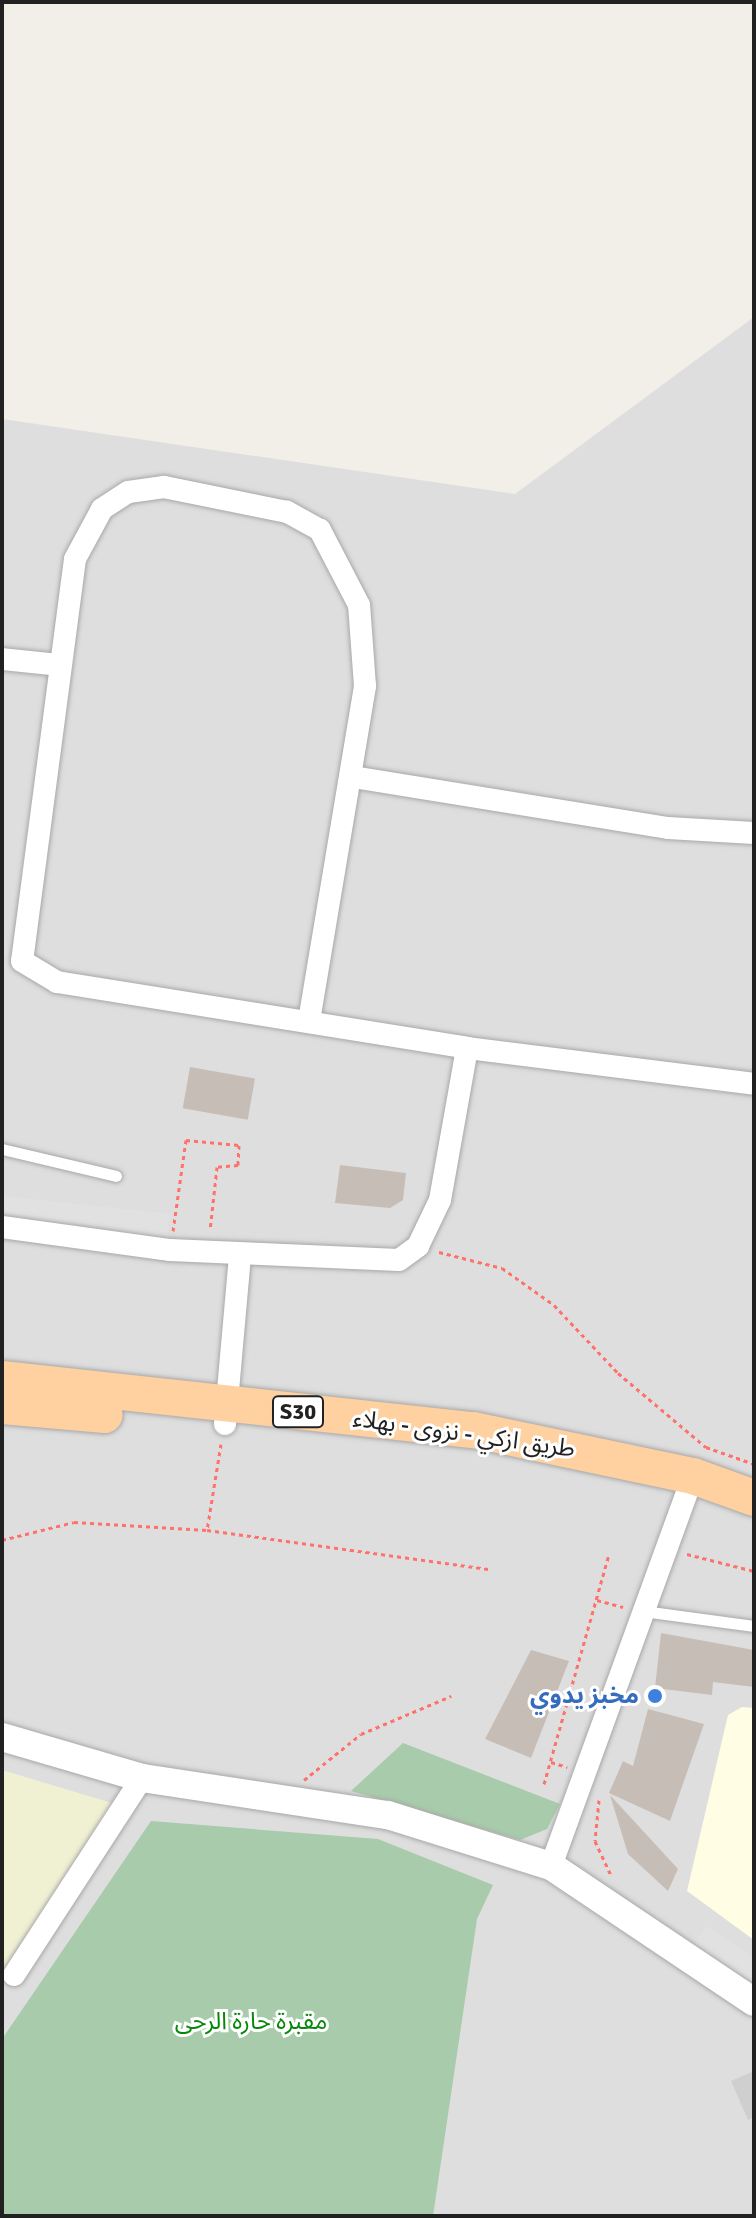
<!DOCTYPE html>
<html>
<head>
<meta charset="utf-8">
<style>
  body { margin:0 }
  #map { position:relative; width:756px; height:2218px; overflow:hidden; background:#f2eee8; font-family:Signika,"Noto Sans Arabic",sans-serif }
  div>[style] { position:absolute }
  .residential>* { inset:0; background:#dfdede }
  .education>* { inset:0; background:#fffde4 }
  .religious>* { inset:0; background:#cfcfcf }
  .farmland>* { inset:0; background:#f0f1d3 }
  .cemetery>* { inset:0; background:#a8ccab }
  .parking>* { inset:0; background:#e1e1e1; transform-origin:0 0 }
  .building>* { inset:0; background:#c7bdb7; transform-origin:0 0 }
  .path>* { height:3px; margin-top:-1.5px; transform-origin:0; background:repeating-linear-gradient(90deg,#ff726c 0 4px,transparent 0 8px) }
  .roads { filter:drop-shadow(0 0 2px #a8a8a8) drop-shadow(0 0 2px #a8a8a8) }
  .service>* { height:11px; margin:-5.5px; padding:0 5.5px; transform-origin:5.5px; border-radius:5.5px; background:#fff }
  .minor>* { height:22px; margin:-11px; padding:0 11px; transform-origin:11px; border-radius:11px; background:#fff }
  .tertiary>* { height:28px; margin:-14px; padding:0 14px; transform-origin:14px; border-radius:14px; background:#fff }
  .primary>* { height:36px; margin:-18px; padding:0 18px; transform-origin:18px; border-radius:18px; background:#ffd0a0 }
  .dots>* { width:22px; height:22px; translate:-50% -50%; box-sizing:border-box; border:4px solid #fff; border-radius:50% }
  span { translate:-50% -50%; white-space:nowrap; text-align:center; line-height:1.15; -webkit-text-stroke:6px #fff; paint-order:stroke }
  .shield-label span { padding:2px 6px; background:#fff; border:2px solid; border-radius:6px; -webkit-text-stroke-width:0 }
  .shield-label { font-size:22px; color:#212121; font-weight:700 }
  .street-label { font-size:24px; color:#212121 }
  .shop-label { font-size:24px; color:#366cbe; font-weight:700 }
  .right { translate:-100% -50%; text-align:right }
  .park-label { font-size:24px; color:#07880a }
  .frame { position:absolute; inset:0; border:4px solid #212121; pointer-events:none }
</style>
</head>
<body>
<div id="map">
  <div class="residential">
    <i style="clip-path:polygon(754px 317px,754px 2216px,2px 2216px,2px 419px,515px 494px)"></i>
  </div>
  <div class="education">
    <i style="clip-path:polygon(742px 1707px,754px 1708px,754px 1940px,687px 1891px,728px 1715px)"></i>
  </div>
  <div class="religious">
    <i style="clip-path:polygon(754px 2071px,754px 2117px,748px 2120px,731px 2081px)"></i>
  </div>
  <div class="farmland">
    <i style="clip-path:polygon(2px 1770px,115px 1804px,2px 1979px)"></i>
  </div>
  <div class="cemetery">
    <i style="clip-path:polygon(403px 1743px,560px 1804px,547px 1829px,520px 1840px,351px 1791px)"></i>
    <i style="clip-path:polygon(151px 1821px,378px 1839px,493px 1885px,477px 1919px,433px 2216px,2px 2216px,2px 2039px)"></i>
  </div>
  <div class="parking">
    <i style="left:2px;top:1196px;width:169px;height:25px;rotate:6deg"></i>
    <i style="clip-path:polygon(707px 1926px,754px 1958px,754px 1990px,692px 1947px)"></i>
  </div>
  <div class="building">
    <i style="left:190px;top:1067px;width:66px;height:42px;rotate:10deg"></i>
    <i style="clip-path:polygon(340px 1165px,406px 1173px,403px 1200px,390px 1208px,335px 1203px)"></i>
    <i style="clip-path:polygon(661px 1633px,754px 1650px,754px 1687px,713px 1682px,712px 1695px,655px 1688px)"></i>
    <i style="clip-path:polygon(531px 1650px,569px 1661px,531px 1758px,485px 1739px)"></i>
    <i style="clip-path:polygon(648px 1709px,704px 1724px,670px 1821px,609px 1793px,623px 1761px,633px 1766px)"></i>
    <i style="clip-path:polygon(610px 1795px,678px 1869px,668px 1891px,628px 1854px)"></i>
  </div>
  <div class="path">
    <i style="left:173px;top:1231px;width:92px;rotate:-81.9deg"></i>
    <i style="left:186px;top:1140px;width:53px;rotate:5.4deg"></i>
    <i style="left:239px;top:1145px;width:20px;rotate:93deg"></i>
    <i style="left:238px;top:1165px;width:21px;rotate:175deg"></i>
    <i style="left:217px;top:1167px;width:63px;rotate:96.3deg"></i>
    <i style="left:439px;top:1252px;width:65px;rotate:14.3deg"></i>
    <i style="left:502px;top:1268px;width:64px;rotate:35.4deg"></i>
    <i style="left:554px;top:1305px;width:93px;rotate:46.7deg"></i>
    <i style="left:618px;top:1373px;width:115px;rotate:40.1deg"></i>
    <i style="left:706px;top:1447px;width:51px;rotate:19.5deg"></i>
    <i style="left:221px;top:1444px;width:87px;rotate:99.2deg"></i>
    <i style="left:207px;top:1530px;width:284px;rotate:7.9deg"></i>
    <i style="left:2px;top:1540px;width:74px;rotate:-14deg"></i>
    <i style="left:74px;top:1522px;width:133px;rotate:3.4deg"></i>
    <i style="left:687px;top:1554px;width:69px;rotate:14.2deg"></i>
    <i style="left:597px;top:1600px;width:27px;rotate:15deg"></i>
    <i style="left:551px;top:1762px;width:17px;rotate:17deg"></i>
    <i style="left:304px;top:1780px;width:73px;rotate:-38.9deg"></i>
    <i style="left:361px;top:1734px;width:98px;rotate:-22.9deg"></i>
    <i style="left:544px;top:1784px;width:239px;rotate:-74.2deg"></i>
    <i style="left:599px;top:1800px;width:41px;rotate:95.6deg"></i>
    <i style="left:595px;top:1841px;width:38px;rotate:65deg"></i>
  </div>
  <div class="roads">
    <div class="service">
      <i style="left:2px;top:1149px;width:117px;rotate:13.3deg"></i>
      <i style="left:643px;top:1611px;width:112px;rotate:7.7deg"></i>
    </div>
    <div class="minor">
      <i style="left:2px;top:659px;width:58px;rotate:5.9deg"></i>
      <i style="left:353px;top:777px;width:319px;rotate:9.2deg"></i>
      <i style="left:668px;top:828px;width:86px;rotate:3.3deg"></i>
      <i style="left:309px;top:1021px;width:340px;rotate:-80.5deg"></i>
      <i style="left:365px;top:686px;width:81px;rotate:-94.2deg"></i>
      <i style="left:359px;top:605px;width:85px;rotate:-117.5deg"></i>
      <i style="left:320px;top:530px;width:38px;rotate:-151deg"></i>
      <i style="left:287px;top:512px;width:126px;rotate:-168.5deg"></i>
      <i style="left:164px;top:487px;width:36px;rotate:172deg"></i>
      <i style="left:128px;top:492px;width:31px;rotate:147deg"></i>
      <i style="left:102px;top:509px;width:57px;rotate:118.4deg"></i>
      <i style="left:75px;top:559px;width:405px;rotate:97.5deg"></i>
      <i style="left:22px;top:961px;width:41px;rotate:31deg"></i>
      <i style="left:57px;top:982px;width:415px;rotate:9.1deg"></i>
      <i style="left:467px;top:1048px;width:289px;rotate:7.1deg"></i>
      <i style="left:2px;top:1227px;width:170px;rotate:7.8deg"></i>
      <i style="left:170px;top:1250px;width:229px;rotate:2.5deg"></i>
      <i style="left:399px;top:1260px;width:24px;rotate:-36deg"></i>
      <i style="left:418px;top:1246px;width:51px;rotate:-64.4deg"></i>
      <i style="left:440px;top:1200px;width:154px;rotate:-79.9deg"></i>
      <i style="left:225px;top:1424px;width:170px;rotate:-84.9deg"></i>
      <i style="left:551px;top:1866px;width:415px;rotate:-70deg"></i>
      <i style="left:14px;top:1975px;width:235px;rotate:-57deg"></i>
    </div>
    <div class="tertiary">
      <i style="left:2px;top:1737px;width:146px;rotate:16.3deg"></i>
      <i style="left:142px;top:1778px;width:249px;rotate:8.6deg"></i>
      <i style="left:388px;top:1815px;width:171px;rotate:17.4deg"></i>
      <i style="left:551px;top:1866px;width:244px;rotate:33.8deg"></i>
    </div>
    <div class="primary">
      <i style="left:2px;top:1379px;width:475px;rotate:6.2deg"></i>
      <i style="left:474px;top:1430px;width:224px;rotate:11.9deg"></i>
      <i style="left:693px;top:1476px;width:65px;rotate:19.8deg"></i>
      <i style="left:2px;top:1406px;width:103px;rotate:5deg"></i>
    </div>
  </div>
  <div class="dots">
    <i style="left:655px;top:1696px;background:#3f7fe0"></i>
  </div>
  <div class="shield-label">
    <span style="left:298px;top:1412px">S30</span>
  </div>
  <div class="street-label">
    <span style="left:464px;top:1434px;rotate:8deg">طريق ازكي - نزوى - بهلاء</span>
  </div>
  <div class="shop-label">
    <span class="right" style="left:639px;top:1696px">مخبز يدوي</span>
  </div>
  <div class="park-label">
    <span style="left:251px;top:2022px">مقبرة حارة الرحى</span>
  </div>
  <div class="frame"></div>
</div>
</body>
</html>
